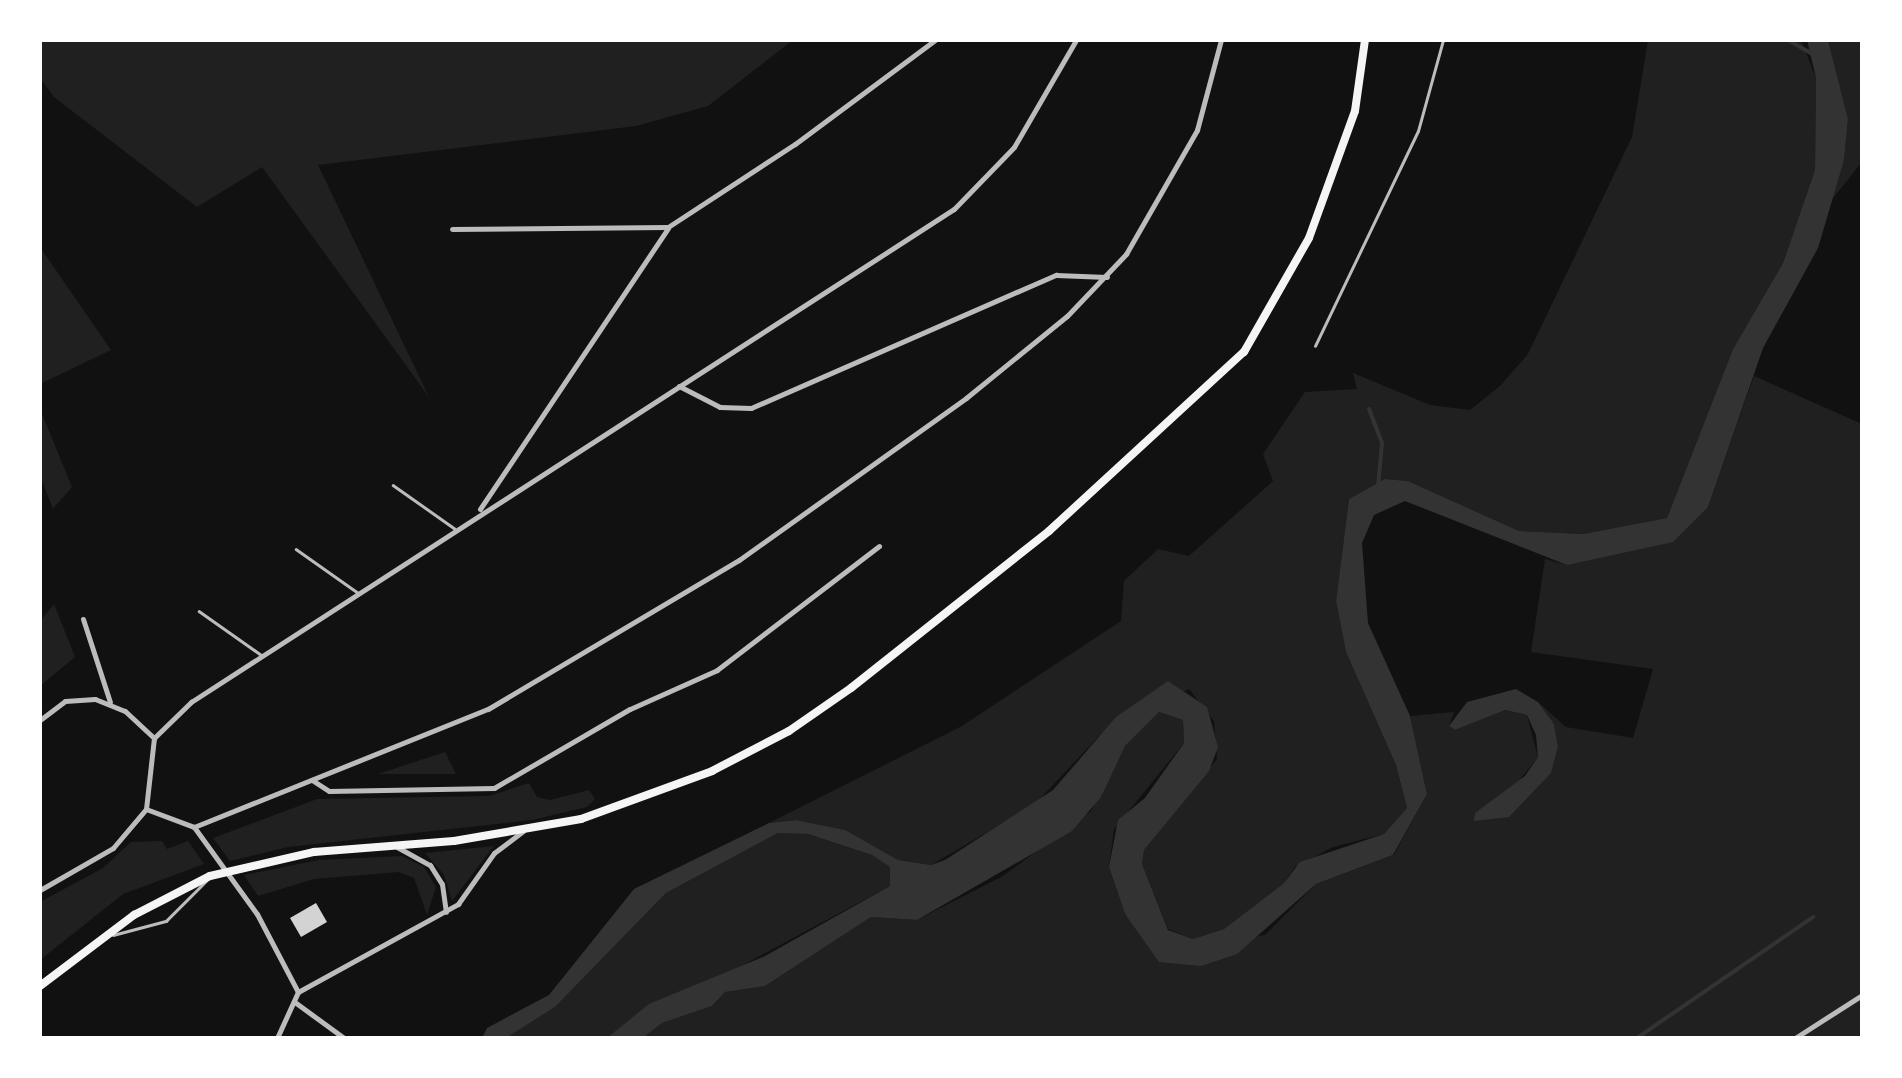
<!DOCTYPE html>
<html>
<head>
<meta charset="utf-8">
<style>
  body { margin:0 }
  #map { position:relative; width:1902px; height:1078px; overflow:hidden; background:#111; font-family:"Asap Condensed",sans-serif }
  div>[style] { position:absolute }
  .green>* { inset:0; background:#202020 }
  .water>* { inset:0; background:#333 }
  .stream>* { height:4px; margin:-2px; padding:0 2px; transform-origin:2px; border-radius:2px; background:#333 }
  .building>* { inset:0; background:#d3d3d3; transform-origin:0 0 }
  .service>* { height:2.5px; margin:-1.25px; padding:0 1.25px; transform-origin:1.25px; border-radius:1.25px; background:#bcbcbc }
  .minor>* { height:5px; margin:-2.5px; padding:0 2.5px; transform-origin:2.5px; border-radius:2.5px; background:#bcbcbc }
  .secondary>* { height:8px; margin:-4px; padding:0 4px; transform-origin:4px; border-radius:4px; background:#f5f5f5 }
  span { translate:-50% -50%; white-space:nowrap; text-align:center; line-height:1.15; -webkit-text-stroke:10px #fff; paint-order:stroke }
  .frame { position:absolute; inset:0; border:42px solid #fff; pointer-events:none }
</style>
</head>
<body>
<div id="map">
  <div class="green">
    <i style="clip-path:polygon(40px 40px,484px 41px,793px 40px,708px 106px,636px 126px,318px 165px,429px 397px,262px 167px,197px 207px,54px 97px,40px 78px)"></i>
    <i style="clip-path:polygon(1648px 40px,1801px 40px,1816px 78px,1815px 170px,1783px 263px,1733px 349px,1667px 518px,1583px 534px,1519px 531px,1408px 481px,1386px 479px,1349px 499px,1336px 601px,1346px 652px,1396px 765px,1407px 808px,1384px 834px,1333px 847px,1295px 867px,1284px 883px,1224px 929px,1193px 939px,1168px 929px,1142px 864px,1144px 850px,1217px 759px,1214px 721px,1189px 689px,1100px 735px,1034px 805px,931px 865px,898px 860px,844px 830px,796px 820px,769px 823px,962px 726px,1121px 621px,1124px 581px,1158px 549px,1189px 556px,1273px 481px,1263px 454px,1305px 392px,1357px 389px,1353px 373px,1430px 405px,1470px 410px,1500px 386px,1528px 354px,1632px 137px)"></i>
    <i style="clip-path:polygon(1828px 40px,1862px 40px,1862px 162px,1825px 208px,1844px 160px,1848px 119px)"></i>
    <i style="clip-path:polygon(40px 247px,111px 350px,40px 384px)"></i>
    <i style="clip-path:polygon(1754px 376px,1862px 424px,1862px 1038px,643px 1038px,662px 1023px,712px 1006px,725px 992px,765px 986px,871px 917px,917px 920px,1003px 876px,1091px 811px,1125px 746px,1159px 712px,1183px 720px,1184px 743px,1114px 829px,1109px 867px,1125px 914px,1153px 952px,1265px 935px,1316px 884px,1394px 855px,1427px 794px,1410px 716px,1454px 712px,1449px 726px,1455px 730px,1504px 710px,1527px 715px,1538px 757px,1511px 791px,1475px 813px,1551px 772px,1558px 747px,1554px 724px,1538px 702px,1566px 727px,1633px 738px,1653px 669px,1531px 652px,1545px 559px,1567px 565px,1708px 507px)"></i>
    <i style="clip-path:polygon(40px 409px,72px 487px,53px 509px,40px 476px)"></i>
    <i style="clip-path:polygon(54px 604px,75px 657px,40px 686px,40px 621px)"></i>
    <i style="clip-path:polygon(445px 752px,456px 774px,378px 774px)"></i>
    <i style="clip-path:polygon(529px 783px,537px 797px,550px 800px,589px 790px,595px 799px,587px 807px,532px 820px,288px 847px,230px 861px,213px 838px,317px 799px,489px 796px)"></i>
    <i style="clip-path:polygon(778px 833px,808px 834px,872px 855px,890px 867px,890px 886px,607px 1038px,506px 1038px,555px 1007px,666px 893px)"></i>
    <i style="clip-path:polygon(162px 841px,167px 849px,188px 841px,204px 864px,123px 894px,40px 960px,40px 902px,103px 868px,131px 842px)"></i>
    <i style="clip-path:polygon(494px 846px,452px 901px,444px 875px,425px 853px)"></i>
    <i style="clip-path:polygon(402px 856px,424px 867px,436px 887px,427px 915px,414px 878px,399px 872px,314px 879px,258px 896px,244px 875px,319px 860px)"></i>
  </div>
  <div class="water">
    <i style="clip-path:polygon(1807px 40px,1828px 40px,1848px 119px,1844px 160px,1818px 248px,1763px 348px,1708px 507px,1673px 542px,1567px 565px,1405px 501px,1374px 515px,1362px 543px,1368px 623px,1410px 716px,1427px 794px,1393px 855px,1316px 884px,1237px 954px,1201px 966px,1159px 962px,1125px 914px,1109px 867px,1118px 820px,1145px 798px,1184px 743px,1183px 720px,1159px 712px,1125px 746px,1101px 797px,1072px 831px,917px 920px,871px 917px,765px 986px,725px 992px,712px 1006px,662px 1023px,643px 1038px,607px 1038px,649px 1004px,765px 956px,890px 886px,890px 867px,872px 855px,808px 834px,778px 833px,666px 893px,555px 1007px,506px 1038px,482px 1038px,487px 1028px,549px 995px,634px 889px,769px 823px,796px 820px,845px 830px,898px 860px,931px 865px,945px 860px,1053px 790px,1116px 717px,1168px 681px,1207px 707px,1218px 747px,1209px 771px,1144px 850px,1142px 864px,1168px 930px,1193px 939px,1224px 929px,1284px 883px,1300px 862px,1384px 834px,1407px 808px,1396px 765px,1346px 652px,1336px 601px,1349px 499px,1385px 479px,1408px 481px,1519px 531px,1583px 534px,1667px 518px,1733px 349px,1783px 263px,1815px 170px,1816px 78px)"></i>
    <i style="clip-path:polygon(1516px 689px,1538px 702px,1554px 724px,1558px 747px,1551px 773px,1509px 817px,1474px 821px,1475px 813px,1525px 776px,1538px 757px,1536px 735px,1527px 715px,1505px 710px,1455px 730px,1449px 726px,1467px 702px)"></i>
  </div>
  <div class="stream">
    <i style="left:1788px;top:40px;width:30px;rotate:30deg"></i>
    <i style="left:1369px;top:409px;width:36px;rotate:69deg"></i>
    <i style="left:1382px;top:443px;width:44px;rotate:95.2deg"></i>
    <i style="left:1637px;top:1038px;width:214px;rotate:-34.5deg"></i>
  </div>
  <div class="building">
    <i style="left:316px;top:903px;width:22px;height:30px;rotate:60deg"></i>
  </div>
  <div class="service">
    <i style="left:1315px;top:346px;width:238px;rotate:-64.4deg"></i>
    <i style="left:1418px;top:131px;width:94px;rotate:-74.6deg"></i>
    <i style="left:393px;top:485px;width:75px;rotate:35.2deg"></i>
    <i style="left:296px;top:549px;width:75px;rotate:35.2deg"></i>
    <i style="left:199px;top:611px;width:75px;rotate:35.2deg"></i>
    <i style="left:113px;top:935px;width:55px;rotate:-14.8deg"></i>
    <i style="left:166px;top:921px;width:57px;rotate:-45deg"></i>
  </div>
  <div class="minor">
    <i style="left:452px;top:229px;width:216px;rotate:-0.5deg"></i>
    <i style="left:668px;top:227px;width:152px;rotate:-33.2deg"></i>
    <i style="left:795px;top:144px;width:174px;rotate:-36.6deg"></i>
    <i style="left:679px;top:386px;width:46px;rotate:27.1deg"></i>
    <i style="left:720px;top:407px;width:31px;rotate:2deg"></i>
    <i style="left:751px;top:408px;width:333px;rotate:-23.6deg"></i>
    <i style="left:1056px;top:275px;width:51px;rotate:2.2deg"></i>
    <i style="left:480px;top:509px;width:338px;rotate:-56.2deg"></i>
    <i style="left:83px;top:619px;width:87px;rotate:72deg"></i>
    <i style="left:40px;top:720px;width:31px;rotate:-37deg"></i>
    <i style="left:65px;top:701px;width:30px;rotate:-4deg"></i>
    <i style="left:95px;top:699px;width:32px;rotate:22deg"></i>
    <i style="left:125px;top:711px;width:40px;rotate:43deg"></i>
    <i style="left:312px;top:780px;width:20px;rotate:33deg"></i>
    <i style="left:329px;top:791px;width:165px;rotate:-1deg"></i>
    <i style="left:494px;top:788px;width:157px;rotate:-30.2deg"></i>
    <i style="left:630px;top:709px;width:95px;rotate:-24.1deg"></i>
    <i style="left:717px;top:670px;width:204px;rotate:-37.4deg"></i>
    <i style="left:146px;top:809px;width:71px;rotate:-83.6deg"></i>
    <i style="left:154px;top:738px;width:52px;rotate:-44.2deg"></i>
    <i style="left:191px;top:702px;width:908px;rotate:-32.87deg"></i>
    <i style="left:954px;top:209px;width:86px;rotate:-45.9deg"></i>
    <i style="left:1014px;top:147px;width:124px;rotate:-59.9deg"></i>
    <i style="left:146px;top:809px;width:51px;rotate:20.6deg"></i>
    <i style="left:194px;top:827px;width:107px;rotate:54.1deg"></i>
    <i style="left:257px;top:914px;width:88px;rotate:62.3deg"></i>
    <i style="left:194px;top:827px;width:317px;rotate:-21.9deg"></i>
    <i style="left:488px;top:709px;width:292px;rotate:-30.7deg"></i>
    <i style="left:739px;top:560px;width:279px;rotate:-35.5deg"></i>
    <i style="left:966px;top:398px;width:130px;rotate:-39.1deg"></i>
    <i style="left:1067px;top:316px;width:86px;rotate:-46.4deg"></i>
    <i style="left:1126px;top:254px;width:143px;rotate:-60.2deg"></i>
    <i style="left:1197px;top:130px;width:93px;rotate:-75.1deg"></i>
    <i style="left:397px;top:847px;width:38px;rotate:29deg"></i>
    <i style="left:430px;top:865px;width:22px;rotate:58deg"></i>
    <i style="left:442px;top:884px;width:28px;rotate:82deg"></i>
    <i style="left:40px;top:890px;width:84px;rotate:-29.9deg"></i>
    <i style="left:113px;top:848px;width:51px;rotate:-49.8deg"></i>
    <i style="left:298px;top:992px;width:183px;rotate:-28.8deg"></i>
    <i style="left:458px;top:904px;width:62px;rotate:-54.8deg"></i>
    <i style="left:494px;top:853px;width:36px;rotate:-37deg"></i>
    <i style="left:296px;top:1003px;width:59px;rotate:36.1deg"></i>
    <i style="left:277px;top:1038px;width:51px;rotate:-65.5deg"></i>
    <i style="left:1795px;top:1038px;width:80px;rotate:-32.7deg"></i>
  </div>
  <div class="secondary">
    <i style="left:40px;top:986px;width:118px;rotate:-37.1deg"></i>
    <i style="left:134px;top:915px;width:85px;rotate:-27.2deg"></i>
    <i style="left:210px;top:876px;width:107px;rotate:-13deg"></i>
    <i style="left:314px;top:852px;width:140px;rotate:-4.5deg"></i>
    <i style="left:454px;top:841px;width:129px;rotate:-9.8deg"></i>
    <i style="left:581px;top:819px;width:140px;rotate:-20.1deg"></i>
    <i style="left:712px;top:771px;width:87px;rotate:-27.5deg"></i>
    <i style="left:789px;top:731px;width:75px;rotate:-34.7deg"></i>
    <i style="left:851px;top:688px;width:253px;rotate:-38.4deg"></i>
    <i style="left:1049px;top:531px;width:265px;rotate:-42.6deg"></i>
    <i style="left:1244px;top:352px;width:131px;rotate:-60.3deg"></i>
    <i style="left:1309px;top:238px;width:135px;rotate:-70.1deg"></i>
    <i style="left:1355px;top:111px;width:72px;rotate:-82deg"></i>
  </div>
  <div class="frame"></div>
</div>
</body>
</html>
